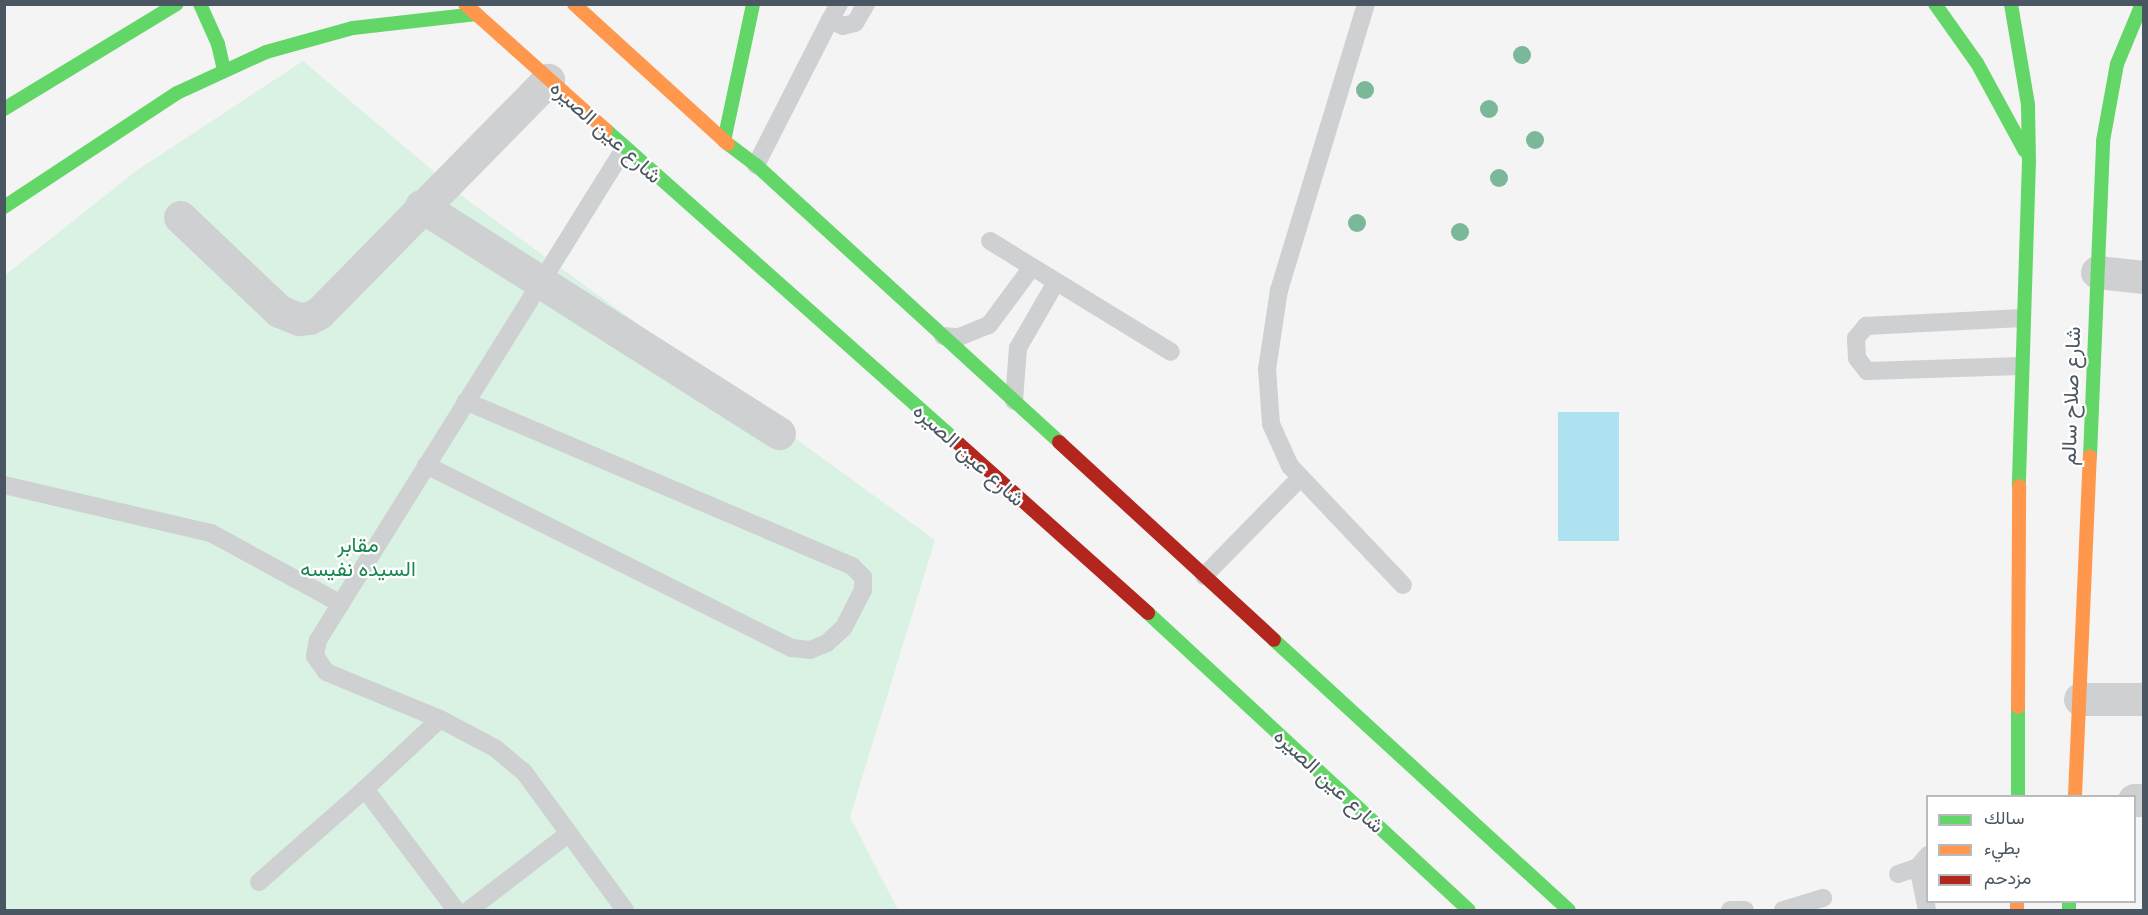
<!DOCTYPE html>
<html>
<head>
<meta charset="utf-8">
<style>
  body { margin:0 }
  #map { position:relative; width:2148px; height:915px; overflow:hidden; background:#f4f4f4; font-family:"PT Sans",Vazirmatn,sans-serif }
  div>[style] { position:absolute }
  .green>* { inset:0; background:#d9f2e3 }
  .water>* { inset:0; background:#aee2f0; transform-origin:0 0 }
  .lane>* { height:18px; margin:-9px; padding:0 9px; transform-origin:9px; border-radius:9px; background:#ced0d2 }
  .street>* { height:33px; margin:-16.5px; padding:0 16.5px; transform-origin:16.5px; border-radius:16.5px; background:#ced0d2 }
  .fast>* { height:14px; margin:-7px; padding:0 7px; transform-origin:7px; border-radius:7px; background:#63d668 }
  .slow>* { height:14px; margin:-7px; padding:0 7px; transform-origin:7px; border-radius:7px; background:#ff974d }
  .jam>* { height:14px; margin:-7px; padding:0 7px; transform-origin:7px; border-radius:7px; background:#b3261e }
  .trees>* { width:18px; height:18px; margin:-9px; border-radius:50%; background:#7ab899 }
  span { translate:-50% -50%; white-space:nowrap; text-align:center; line-height:1.15; -webkit-text-stroke:4.5px #fff; paint-order:stroke }
  .street-label { font-size:21px; color:#4a5661 }
  .park-label { font-size:21px; color:#17864f }
  .frame { position:absolute; inset:0; border:6px solid #4a5661; pointer-events:none }
  .legend { position:absolute; left:1926px; top:795px; width:210px; height:108px; box-sizing:border-box; background:#fff; border:2px solid #b7bbc0; margin:0; padding:8px 10px; list-style:none; font-size:18px; color:#4a5661 }
  .legend li { display:flex; align-items:center; gap:12px; height:30px }
  .legend b { width:30px; border:2px solid #b7bbc0 }
</style>
</head>
<body>
<div id="map">
  <div class="green">
    <i style="clip-path:polygon(303px 61px,470px 202px,935px 540px,850px 817px,898px 910px,5px 910px,4px 276px,136px 171px)"></i>
  </div>
  <div class="water">
    <i style="left:1558px;top:412px;width:61px;height:129px"></i>
  </div>
  <div class="lane">
    <i style="left:839px;top:4px;width:18px;rotate:119deg"></i>
    <i style="left:830px;top:20px;width:14px;rotate:25deg"></i>
    <i style="left:843px;top:26px;width:12px;rotate:-14deg"></i>
    <i style="left:855px;top:23px;width:22px;rotate:-60deg"></i>
    <i style="left:1366px;top:4px;width:299px;rotate:106.9deg"></i>
    <i style="left:1279px;top:290px;width:80px;rotate:98.6deg"></i>
    <i style="left:1267px;top:369px;width:55px;rotate:85.8deg"></i>
    <i style="left:1271px;top:424px;width:46px;rotate:65.7deg"></i>
    <i style="left:1290px;top:466px;width:164px;rotate:46.5deg"></i>
    <i style="left:624px;top:149px;width:579px;rotate:121.93deg"></i>
    <i style="left:318px;top:640px;width:16px;rotate:101deg"></i>
    <i style="left:315px;top:656px;width:19px;rotate:55deg"></i>
    <i style="left:326px;top:672px;width:123px;rotate:22.4deg"></i>
    <i style="left:440px;top:719px;width:62px;rotate:27.8deg"></i>
    <i style="left:495px;top:748px;width:38px;rotate:40deg"></i>
    <i style="left:524px;top:772px;width:171px;rotate:53.8deg"></i>
    <i style="left:756px;top:165px;width:163px;rotate:-63deg"></i>
    <i style="left:990px;top:241px;width:212px;rotate:31.5deg"></i>
    <i style="left:943px;top:336px;width:16px;rotate:4deg"></i>
    <i style="left:959px;top:337px;width:32px;rotate:-22deg"></i>
    <i style="left:989px;top:325px;width:72px;rotate:-53.4deg"></i>
    <i style="left:2020px;top:366px;width:153px;rotate:178.1deg"></i>
    <i style="left:1867px;top:371px;width:16px;rotate:-128deg"></i>
    <i style="left:1857px;top:358px;width:20px;rotate:-93deg"></i>
    <i style="left:1856px;top:338px;width:16px;rotate:-50deg"></i>
    <i style="left:1866px;top:326px;width:156px;rotate:-2.9deg"></i>
    <i style="left:1014px;top:401px;width:53px;rotate:-85.7deg"></i>
    <i style="left:1018px;top:348px;width:76px;rotate:-60.1deg"></i>
    <i style="left:426px;top:465px;width:409px;rotate:26.6deg"></i>
    <i style="left:792px;top:648px;width:18px;rotate:6deg"></i>
    <i style="left:810px;top:650px;width:18px;rotate:-22deg"></i>
    <i style="left:827px;top:643px;width:23px;rotate:-43deg"></i>
    <i style="left:844px;top:627px;width:42px;rotate:-62.8deg"></i>
    <i style="left:863px;top:590px;width:13px;rotate:-90deg"></i>
    <i style="left:863px;top:577px;width:16px;rotate:-135deg"></i>
    <i style="left:852px;top:566px;width:420px;rotate:-156.9deg"></i>
    <i style="left:4px;top:485px;width:212px;rotate:13.1deg"></i>
    <i style="left:211px;top:533px;width:148px;rotate:28.6deg"></i>
    <i style="left:1204px;top:576px;width:136px;rotate:-45.6deg"></i>
    <i style="left:440px;top:719px;width:103px;rotate:137deg"></i>
    <i style="left:365px;top:789px;width:151px;rotate:53.1deg"></i>
    <i style="left:1898px;top:874px;width:21px;rotate:-19deg"></i>
    <i style="left:259px;top:882px;width:141px;rotate:-41.3deg"></i>
    <i style="left:469px;top:910px;width:125px;rotate:-37.5deg"></i>
    <i style="left:1730px;top:910px;width:15px"></i>
    <i style="left:1783px;top:910px;width:42px;rotate:-16.7deg"></i>
    <i style="left:1927px;top:910px;width:44px;rotate:-101.8deg"></i>
    <i style="left:1918px;top:867px;width:16px;rotate:-50deg"></i>
  </div>
  <div class="street">
    <i style="left:421px;top:206px;width:424px;rotate:32.4deg"></i>
    <i style="left:180px;top:217px;width:137px;rotate:43.5deg"></i>
    <i style="left:279px;top:311px;width:22px;rotate:22deg"></i>
    <i style="left:299px;top:319px;width:10px;rotate:-6deg"></i>
    <i style="left:309px;top:318px;width:11px;rotate:-27deg"></i>
    <i style="left:319px;top:313px;width:327px;rotate:-45.5deg"></i>
    <i style="left:2097px;top:272px;width:47px;rotate:6.1deg"></i>
    <i style="left:2080px;top:699px;width:64px"></i>
    <i style="left:2134px;top:800px;width:10px"></i>
  </div>
  <div class="fast">
    <i style="left:200px;top:4px;width:44px;rotate:65.8deg"></i>
    <i style="left:218px;top:44px;width:26px;rotate:77deg"></i>
    <i style="left:1935px;top:4px;width:72px;rotate:54.6deg"></i>
    <i style="left:1977px;top:63px;width:100px;rotate:61.4deg"></i>
    <i style="left:2011px;top:4px;width:102px;rotate:80.4deg"></i>
    <i style="left:2028px;top:105px;width:56px;rotate:89deg"></i>
    <i style="left:2029px;top:161px;width:325px;rotate:91.8deg"></i>
    <i style="left:4px;top:109px;width:202px;rotate:-31.3deg"></i>
    <i style="left:606px;top:130px;width:471px;rotate:41.6deg"></i>
    <i style="left:724px;top:141px;width:140px;rotate:-78deg"></i>
    <i style="left:728px;top:144px;width:35px;rotate:37deg"></i>
    <i style="left:756px;top:165px;width:411px;rotate:42.4deg"></i>
    <i style="left:4px;top:207px;width:207px;rotate:-33.4deg"></i>
    <i style="left:177px;top:93px;width:98px;rotate:-24.7deg"></i>
    <i style="left:266px;top:52px;width:90px;rotate:-15.4deg"></i>
    <i style="left:353px;top:28px;width:124px;rotate:-6.5deg"></i>
    <i style="left:2090px;top:456px;width:315px;rotate:-87.6deg"></i>
    <i style="left:2103px;top:141px;width:78px;rotate:-79.7deg"></i>
    <i style="left:2117px;top:64px;width:65px;rotate:-67.4deg"></i>
    <i style="left:1148px;top:613px;width:437px;rotate:42.8deg"></i>
    <i style="left:1274px;top:640px;width:400px;rotate:42.5deg"></i>
    <i style="left:2018px;top:796px;width:89px;rotate:-90deg"></i>
    <i style="left:2069px;top:902px;width:8px;rotate:90deg"></i>
  </div>
  <div class="slow">
    <i style="left:465px;top:4px;width:189px;rotate:41.8deg"></i>
    <i style="left:574px;top:4px;width:208px;rotate:42.3deg"></i>
    <i style="left:2018px;top:707px;width:221px;rotate:-89.7deg"></i>
    <i style="left:2075px;top:796px;width:340px;rotate:-87.5deg"></i>
    <i style="left:2017px;top:902px;width:8px;rotate:90deg"></i>
  </div>
  <div class="jam">
    <i style="left:1059px;top:442px;width:292px;rotate:42.6deg"></i>
    <i style="left:958px;top:443px;width:255px;rotate:41.8deg"></i>
  </div>
  <div class="trees">
    <i style="left:1522px;top:55px"></i>
    <i style="left:1365px;top:90px"></i>
    <i style="left:1489px;top:109px"></i>
    <i style="left:1535px;top:140px"></i>
    <i style="left:1499px;top:178px"></i>
    <i style="left:1357px;top:223px"></i>
    <i style="left:1460px;top:232px"></i>
  </div>
  <div class="street-label">
    <span style="left:606px;top:132px;rotate:42deg">شارع عين الصيره</span>
    <span style="left:2071px;top:396px;rotate:-88deg">شارع صلاح سالم</span>
    <span style="left:969px;top:455px;rotate:42deg">شارع عين الصيره</span>
    <span style="left:1329px;top:781px;rotate:43deg">شارع عين الصيره</span>
  </div>
  <div class="park-label">
    <span style="left:358px;top:557px">مقابر<br>السيده نفيسه</span>
  </div>
  <div class="frame"></div>
  <ul class="legend">
  <li><b style="height:8px;background:#63d668"></b>سالك</li>
  <li><b style="height:8px;background:#ff974d"></b>بطيء</li>
  <li><b style="height:8px;background:#b3261e"></b>مزدحم</li>
  </ul>
</div>
</body>
</html>
